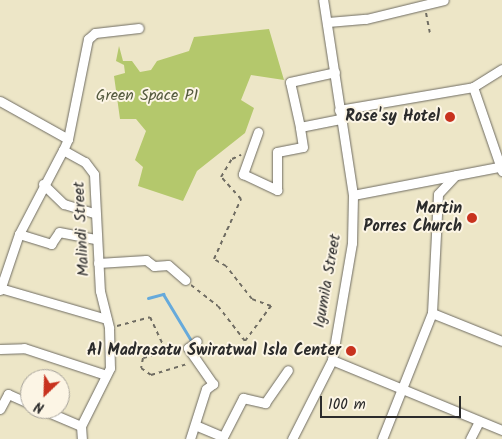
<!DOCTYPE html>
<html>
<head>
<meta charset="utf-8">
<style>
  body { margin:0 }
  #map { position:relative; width:502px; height:439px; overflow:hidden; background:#ede6c7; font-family:Kalam,sans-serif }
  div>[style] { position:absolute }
  .green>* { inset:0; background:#b4c86c }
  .stream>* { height:3px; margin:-1.5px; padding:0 1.5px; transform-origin:1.5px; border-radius:1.5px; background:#66aadb }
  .path>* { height:2px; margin-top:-1px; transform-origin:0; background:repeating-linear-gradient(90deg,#6f6c62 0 4px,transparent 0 8px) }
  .roads { filter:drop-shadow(0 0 1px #6f6c62) drop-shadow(0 0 1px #6f6c62) }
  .minor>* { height:9px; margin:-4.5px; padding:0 4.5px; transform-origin:4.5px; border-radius:4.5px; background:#fff }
  .dots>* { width:14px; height:14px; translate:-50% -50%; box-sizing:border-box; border:2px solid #fcf5e5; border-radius:50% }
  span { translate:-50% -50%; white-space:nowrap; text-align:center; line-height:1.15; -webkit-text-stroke:4px #fcf5e5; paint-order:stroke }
  .park-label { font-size:16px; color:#545a3e }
  .poi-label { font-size:16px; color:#2b2b2b; font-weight:700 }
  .right { translate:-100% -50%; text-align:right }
  .street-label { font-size:16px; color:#2b2b2b }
  .north { position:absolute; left:20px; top:369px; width:50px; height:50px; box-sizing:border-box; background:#fcf5e5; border:1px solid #a8a49b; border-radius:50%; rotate:204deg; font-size:14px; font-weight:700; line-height:20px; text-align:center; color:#2b2b2b }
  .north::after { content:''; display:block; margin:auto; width:18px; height:22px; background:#c8321e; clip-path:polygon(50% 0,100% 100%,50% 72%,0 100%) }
  .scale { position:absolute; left:320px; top:396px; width:141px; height:22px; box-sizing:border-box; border:2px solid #2b2b2b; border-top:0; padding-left:6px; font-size:15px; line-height:18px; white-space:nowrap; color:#2b2b2b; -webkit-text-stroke:4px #fcf5e5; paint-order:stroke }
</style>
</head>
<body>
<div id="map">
  <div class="green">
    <i style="clip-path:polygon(269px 29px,284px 80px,251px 75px,241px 100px,254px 108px,245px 133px,197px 171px,183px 201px,138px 186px,143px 167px,135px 160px,146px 131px,136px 119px,120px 119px,114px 76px,125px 73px,124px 65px,116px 61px,119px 46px,123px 61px,132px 61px,140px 72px,151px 70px,157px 61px,189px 51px,194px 37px)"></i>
  </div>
  <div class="stream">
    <i style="left:148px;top:298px;width:16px;rotate:-15deg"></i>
    <i style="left:163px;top:294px;width:56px;rotate:58.9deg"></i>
  </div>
  <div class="path">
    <i style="left:426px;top:13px;width:20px;rotate:79deg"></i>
    <i style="left:191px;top:285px;width:34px;rotate:38deg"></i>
    <i style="left:218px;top:306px;width:44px;rotate:52.4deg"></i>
    <i style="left:245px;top:341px;width:44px;rotate:-53.4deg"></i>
    <i style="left:271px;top:306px;width:20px;rotate:-160deg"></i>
    <i style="left:252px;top:299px;width:42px;rotate:-128.2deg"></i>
    <i style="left:226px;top:266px;width:14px;rotate:-150deg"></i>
    <i style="left:214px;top:259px;width:66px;rotate:-65.8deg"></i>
    <i style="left:241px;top:199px;width:30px;rotate:-132deg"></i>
    <i style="left:221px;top:177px;width:21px;rotate:-59deg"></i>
    <i style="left:232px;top:159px;width:10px;rotate:-24deg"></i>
    <i style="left:117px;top:326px;width:34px;rotate:-15deg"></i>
    <i style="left:150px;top:317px;width:38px;rotate:65deg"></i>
    <i style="left:178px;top:348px;width:36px;rotate:164deg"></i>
    <i style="left:143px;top:358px;width:10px;rotate:101deg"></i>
    <i style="left:141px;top:368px;width:12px;rotate:35deg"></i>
    <i style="left:151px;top:375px;width:39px;rotate:-17deg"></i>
  </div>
  <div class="roads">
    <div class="minor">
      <i style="left:328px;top:22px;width:38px;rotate:-5deg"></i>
      <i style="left:366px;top:19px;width:80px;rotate:-13.7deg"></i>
      <i style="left:473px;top:87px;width:89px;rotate:71deg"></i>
      <i style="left:0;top:101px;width:78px;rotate:29.2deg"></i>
      <i style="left:68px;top:139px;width:12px;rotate:114deg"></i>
      <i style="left:63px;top:150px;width:25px;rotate:29deg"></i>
      <i style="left:85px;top:162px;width:15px;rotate:53deg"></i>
      <i style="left:94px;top:174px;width:117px;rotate:87.1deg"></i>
      <i style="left:100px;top:291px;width:38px;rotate:76deg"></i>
      <i style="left:109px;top:328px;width:40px;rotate:88.6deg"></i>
      <i style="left:110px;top:368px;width:65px;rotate:116.6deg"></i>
      <i style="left:81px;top:426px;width:13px;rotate:86deg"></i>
      <i style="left:339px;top:110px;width:136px;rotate:-9.7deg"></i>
      <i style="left:473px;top:87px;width:34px;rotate:-32deg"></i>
      <i style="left:300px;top:127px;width:46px;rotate:-102.5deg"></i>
      <i style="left:290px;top:82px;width:46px;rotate:-12.5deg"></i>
      <i style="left:258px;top:132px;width:45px;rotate:109.7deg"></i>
      <i style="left:243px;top:174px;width:38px;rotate:25deg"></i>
      <i style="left:277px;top:190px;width:38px;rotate:-90deg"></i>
      <i style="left:277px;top:152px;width:26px;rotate:-11deg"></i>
      <i style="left:303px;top:147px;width:20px;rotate:-99deg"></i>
      <i style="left:300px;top:127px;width:41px;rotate:-11.3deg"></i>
      <i style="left:68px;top:139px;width:102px;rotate:-78.7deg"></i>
      <i style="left:88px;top:39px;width:9px;rotate:-41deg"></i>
      <i style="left:95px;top:33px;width:44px;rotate:-6.5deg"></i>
      <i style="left:43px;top:184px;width:29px;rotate:44deg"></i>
      <i style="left:64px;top:204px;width:31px;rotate:17deg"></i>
      <i style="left:353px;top:195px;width:148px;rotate:-10.9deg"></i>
      <i style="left:19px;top:234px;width:34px;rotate:17deg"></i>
      <i style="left:51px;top:244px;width:14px;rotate:-56deg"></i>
      <i style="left:59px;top:232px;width:38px;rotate:11deg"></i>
      <i style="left:98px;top:263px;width:48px;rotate:-3.6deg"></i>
      <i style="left:146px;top:260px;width:10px;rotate:37deg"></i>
      <i style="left:154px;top:266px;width:14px;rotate:-4deg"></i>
      <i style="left:168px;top:265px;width:23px;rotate:41deg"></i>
      <i style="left:0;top:288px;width:111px;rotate:16.2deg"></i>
      <i style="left:0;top:290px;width:59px;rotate:-71.3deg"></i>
      <i style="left:19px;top:234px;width:95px;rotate:-62.4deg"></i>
      <i style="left:432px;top:313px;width:75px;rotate:21.8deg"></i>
      <i style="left:0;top:349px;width:24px;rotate:-2deg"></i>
      <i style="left:24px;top:348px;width:86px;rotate:18.2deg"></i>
      <i style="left:332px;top:360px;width:184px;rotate:22.4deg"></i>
      <i style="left:0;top:409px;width:17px;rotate:-62deg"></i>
      <i style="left:8px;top:394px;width:24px;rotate:24deg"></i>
      <i style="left:41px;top:409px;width:43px;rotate:23deg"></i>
      <i style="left:195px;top:425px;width:30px;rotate:23deg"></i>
      <i style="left:223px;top:437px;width:44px;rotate:-62.9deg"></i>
      <i style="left:243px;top:398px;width:23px;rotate:13deg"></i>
      <i style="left:265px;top:403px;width:40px;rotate:-55.1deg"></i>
      <i style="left:190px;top:439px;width:52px;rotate:-72.3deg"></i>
      <i style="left:206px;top:389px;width:9px;rotate:-36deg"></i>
      <i style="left:213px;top:384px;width:44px;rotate:-124.8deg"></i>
      <i style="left:188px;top:348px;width:11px;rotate:-38deg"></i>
      <i style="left:292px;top:439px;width:89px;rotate:-63.1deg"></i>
      <i style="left:332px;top:360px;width:119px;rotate:-80.3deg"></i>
      <i style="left:352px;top:243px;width:48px;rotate:-88.8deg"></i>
      <i style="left:353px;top:195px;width:197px;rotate:-98.7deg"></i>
      <i style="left:382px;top:439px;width:136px;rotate:-68.4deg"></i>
      <i style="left:432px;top:313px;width:119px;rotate:-87.1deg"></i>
      <i style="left:438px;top:194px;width:26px;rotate:-47deg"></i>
      <i style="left:470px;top:439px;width:20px;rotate:-63deg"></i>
    </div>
  </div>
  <div class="dots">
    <i style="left:450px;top:117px;background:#c8321e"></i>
    <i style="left:472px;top:218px;background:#c8321e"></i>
    <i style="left:351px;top:351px;background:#c8321e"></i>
  </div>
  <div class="park-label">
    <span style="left:147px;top:96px">Green Space P1</span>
  </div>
  <div class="poi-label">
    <span class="right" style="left:440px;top:117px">Rose'sy Hotel</span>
    <span class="right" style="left:462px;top:218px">Martin<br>Porres Church</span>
    <span class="right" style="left:341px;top:351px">Al Madrasatu Swiratwal Isla Center</span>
  </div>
  <div class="street-label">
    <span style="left:82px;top:229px;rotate:-93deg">Malindi Street</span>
    <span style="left:328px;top:281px;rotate:-80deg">Igumila Street</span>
  </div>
  <div class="north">N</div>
  <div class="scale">100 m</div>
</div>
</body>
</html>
